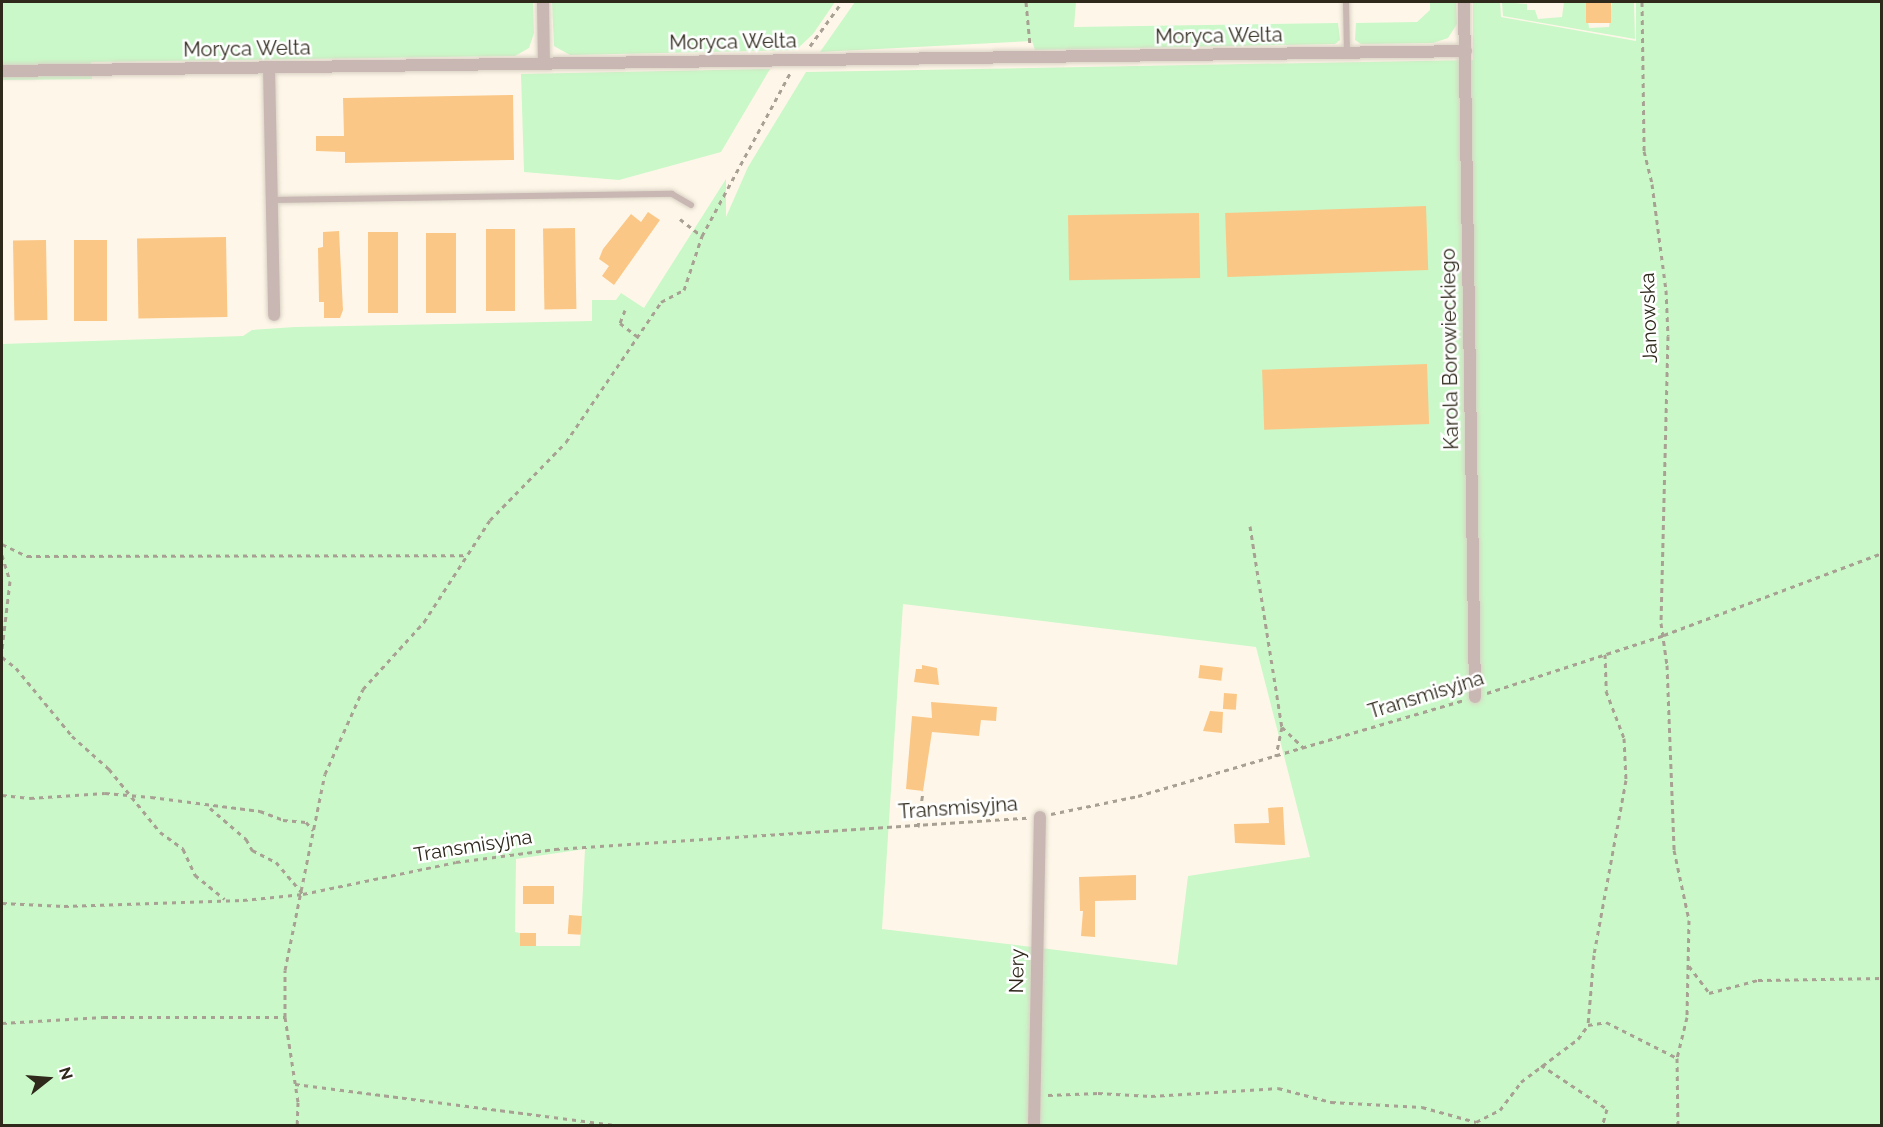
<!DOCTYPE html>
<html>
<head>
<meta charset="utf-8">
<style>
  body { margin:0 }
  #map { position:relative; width:1883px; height:1127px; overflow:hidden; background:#fef7e9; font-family:Raleway,sans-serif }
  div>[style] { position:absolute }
  .green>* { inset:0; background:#caf8c8 }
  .building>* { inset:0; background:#fbc786; transform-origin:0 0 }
  .path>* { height:3px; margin-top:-1.5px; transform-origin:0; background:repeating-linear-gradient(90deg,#a8a193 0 4.5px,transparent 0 9px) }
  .roads { filter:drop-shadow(0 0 2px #d9d2c4) drop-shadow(0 0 2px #d9d2c4) }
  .lane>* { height:6px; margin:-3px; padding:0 3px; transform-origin:3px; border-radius:3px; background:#c9b7b3 }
  .street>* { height:12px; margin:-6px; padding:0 6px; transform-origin:6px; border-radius:6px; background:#c9b7b3 }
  span { translate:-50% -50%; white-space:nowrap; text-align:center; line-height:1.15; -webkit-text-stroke:5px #fff; paint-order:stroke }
  .street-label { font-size:20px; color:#2f291c }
  .frame { position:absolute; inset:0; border:3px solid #2f291c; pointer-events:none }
  .north { position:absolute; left:18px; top:1049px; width:60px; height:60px; -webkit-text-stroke:4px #fff; paint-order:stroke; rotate:73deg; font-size:16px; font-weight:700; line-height:24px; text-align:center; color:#2f291c }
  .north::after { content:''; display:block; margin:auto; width:21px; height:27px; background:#2f291c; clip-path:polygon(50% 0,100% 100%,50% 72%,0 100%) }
</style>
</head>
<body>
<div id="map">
  <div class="green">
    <i style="clip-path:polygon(2px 2px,533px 2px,534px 33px,529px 48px,515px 56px,91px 62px,92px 79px,2px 80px)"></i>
    <i style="clip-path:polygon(552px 2px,835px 2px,813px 34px,796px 50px,570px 55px,554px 46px)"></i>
    <i style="clip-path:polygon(855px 2px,1076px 2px,1074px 27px,1338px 23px,1340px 40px,1335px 44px,1035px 50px,1032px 41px,820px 52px)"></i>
    <i style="clip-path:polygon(1430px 2px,1456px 2px,1457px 24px,1448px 38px,1433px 43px,1361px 44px,1355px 40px,1356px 23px,1417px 22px,1430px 10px)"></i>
    <i style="clip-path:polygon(evenodd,1473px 2px,1500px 2px,1501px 17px,1636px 41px,1636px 2px,1881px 2px,1881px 1125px,1034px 1125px,1041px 948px,1177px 965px,1188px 876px,1310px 857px,1256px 647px,903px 604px,882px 929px,1032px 947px,1030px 1125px,2px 1125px,2px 344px,243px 336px,252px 330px,295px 327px,592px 321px,592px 300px,616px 300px,621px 293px,644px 308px,726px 179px,726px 217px,748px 167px,806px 72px,1473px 60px,1473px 2px,585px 849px,580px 946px,521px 946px,520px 933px,515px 932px,516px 859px,585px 849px)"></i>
    <i style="clip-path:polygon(1502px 2px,1527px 4px,1527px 10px,1535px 10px,1538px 19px,1562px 17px,1564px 2px,1586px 3px,1589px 28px,1609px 27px,1612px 2px,1634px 2px,1635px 39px,1503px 16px)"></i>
    <i style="clip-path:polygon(770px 69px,721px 152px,619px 180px,524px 172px,521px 74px)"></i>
  </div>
  <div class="building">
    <i style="left:1586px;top:2px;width:25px;height:21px"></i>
    <i style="clip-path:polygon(513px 95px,514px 160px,345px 163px,345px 152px,316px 151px,316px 136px,344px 136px,343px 98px)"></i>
    <i style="left:1426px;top:206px;width:64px;height:201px;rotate:88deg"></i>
    <i style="clip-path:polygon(648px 212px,660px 220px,614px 285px,602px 276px,609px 266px,599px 259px,603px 249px,631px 214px,641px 222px)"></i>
    <i style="left:1199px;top:213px;width:65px;height:131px;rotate:89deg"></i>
    <i style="left:575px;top:228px;width:81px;height:32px;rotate:89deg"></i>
    <i style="left:486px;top:229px;width:29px;height:82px"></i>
    <i style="clip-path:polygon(339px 231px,343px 310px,340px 318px,324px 318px,324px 302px,319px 302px,318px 248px,323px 247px,323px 232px)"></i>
    <i style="left:368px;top:232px;width:30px;height:81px"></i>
    <i style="left:426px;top:233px;width:30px;height:80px"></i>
    <i style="left:226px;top:237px;width:80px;height:89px;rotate:89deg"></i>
    <i style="left:46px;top:240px;width:80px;height:33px;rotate:89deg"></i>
    <i style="left:74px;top:240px;width:33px;height:81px"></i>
    <i style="left:1427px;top:364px;width:60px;height:165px;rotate:88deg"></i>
    <i style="clip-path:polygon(922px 665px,937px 668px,939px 685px,914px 682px,916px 669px,922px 669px)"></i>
    <i style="left:1200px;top:665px;width:23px;height:13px;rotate:7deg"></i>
    <i style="left:1224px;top:693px;width:13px;height:16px;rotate:4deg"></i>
    <i style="clip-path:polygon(931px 702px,997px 707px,996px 721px,981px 720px,979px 736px,932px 732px,923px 791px,906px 789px,912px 716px,932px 718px)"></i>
    <i style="clip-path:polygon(1210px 711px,1223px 712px,1222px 733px,1203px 731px)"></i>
    <i style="clip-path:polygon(1283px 807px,1285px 845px,1235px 843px,1234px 824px,1269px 823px,1268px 808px)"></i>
    <i style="clip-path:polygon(1136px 875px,1136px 900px,1095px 901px,1095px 937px,1081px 936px,1083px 911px,1080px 911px,1079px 877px)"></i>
    <i style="left:523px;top:886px;width:31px;height:18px"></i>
    <i style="left:569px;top:915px;width:13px;height:19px;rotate:4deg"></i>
    <i style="left:520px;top:933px;width:16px;height:13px"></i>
  </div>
  <div class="path">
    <i style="left:1026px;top:2px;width:43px;rotate:84.7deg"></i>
    <i style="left:1642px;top:2px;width:149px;rotate:89.2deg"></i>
    <i style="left:1644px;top:151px;width:34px;rotate:76deg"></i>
    <i style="left:1652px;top:184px;width:107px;rotate:82.5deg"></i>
    <i style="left:1666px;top:290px;width:46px;rotate:87.5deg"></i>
    <i style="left:1668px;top:336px;width:287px;rotate:91.4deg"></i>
    <i style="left:1661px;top:623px;width:42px;rotate:81.9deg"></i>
    <i style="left:1667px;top:665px;width:185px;rotate:87.8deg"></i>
    <i style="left:1674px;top:850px;width:72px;rotate:77.9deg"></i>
    <i style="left:1689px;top:920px;width:97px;rotate:91.2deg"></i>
    <i style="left:1687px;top:1017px;width:42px;rotate:103.7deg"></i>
    <i style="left:1677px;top:1058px;width:68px;rotate:89.2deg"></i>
    <i style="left:810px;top:46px;width:54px;rotate:-54deg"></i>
    <i style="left:680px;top:219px;width:28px;rotate:38deg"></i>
    <i style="left:625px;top:310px;width:14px;rotate:111deg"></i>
    <i style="left:620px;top:323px;width:23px;rotate:38deg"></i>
    <i style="left:1250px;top:526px;width:204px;rotate:81deg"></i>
    <i style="left:1282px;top:727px;width:30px;rotate:102deg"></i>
    <i style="left:2px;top:544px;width:28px;rotate:26deg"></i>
    <i style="left:27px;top:556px;width:437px;rotate:-0.1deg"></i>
    <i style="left:2px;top:555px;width:27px;rotate:73deg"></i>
    <i style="left:10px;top:581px;width:68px;rotate:96.7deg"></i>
    <i style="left:1605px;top:654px;width:37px;rotate:88deg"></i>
    <i style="left:1606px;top:691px;width:50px;rotate:69deg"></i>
    <i style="left:1624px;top:738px;width:42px;rotate:87.3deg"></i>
    <i style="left:1626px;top:780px;width:178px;rotate:100.4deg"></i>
    <i style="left:1594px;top:955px;width:70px;rotate:94.9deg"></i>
    <i style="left:1588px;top:1025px;width:18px;rotate:-9deg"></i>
    <i style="left:1606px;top:1022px;width:80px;rotate:26.9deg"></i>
    <i style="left:2px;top:657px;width:18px;rotate:38deg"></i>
    <i style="left:16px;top:668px;width:88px;rotate:50.5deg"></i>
    <i style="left:72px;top:736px;width:50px;rotate:41.7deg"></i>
    <i style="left:109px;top:769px;width:81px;rotate:51deg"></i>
    <i style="left:160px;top:832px;width:29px;rotate:36deg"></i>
    <i style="left:183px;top:849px;width:29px;rotate:65deg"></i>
    <i style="left:195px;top:875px;width:38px;rotate:39deg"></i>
    <i style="left:1487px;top:693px;width:186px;rotate:-18.1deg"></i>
    <i style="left:1664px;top:635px;width:233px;rotate:-20.6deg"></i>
    <i style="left:1282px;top:727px;width:29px;rotate:44deg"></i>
    <i style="left:2px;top:795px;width:28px;rotate:6deg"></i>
    <i style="left:30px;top:798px;width:75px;rotate:-3.8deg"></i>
    <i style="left:105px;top:793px;width:46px;rotate:5deg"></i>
    <i style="left:151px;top:797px;width:110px;rotate:7.3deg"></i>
    <i style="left:260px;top:811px;width:25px;rotate:21deg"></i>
    <i style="left:283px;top:820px;width:23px;rotate:5deg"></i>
    <i style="left:306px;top:822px;width:11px;rotate:49deg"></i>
    <i style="left:210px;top:808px;width:48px;rotate:40.7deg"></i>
    <i style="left:246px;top:839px;width:13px;rotate:61deg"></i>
    <i style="left:252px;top:850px;width:27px;rotate:27deg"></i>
    <i style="left:276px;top:862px;width:42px;rotate:49.8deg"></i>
    <i style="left:1051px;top:814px;width:89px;rotate:-11.7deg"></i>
    <i style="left:1138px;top:796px;width:340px;rotate:-16.4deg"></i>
    <i style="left:918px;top:827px;width:36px;rotate:-82deg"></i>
    <i style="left:2px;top:903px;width:62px;rotate:2.8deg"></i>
    <i style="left:64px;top:906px;width:179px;rotate:-1.9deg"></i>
    <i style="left:243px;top:900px;width:60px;rotate:-5.7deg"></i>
    <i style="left:303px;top:894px;width:156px;rotate:-11.8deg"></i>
    <i style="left:456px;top:862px;width:100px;rotate:-7.5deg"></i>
    <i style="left:555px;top:849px;width:473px;rotate:-3.8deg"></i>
    <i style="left:1689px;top:966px;width:34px;rotate:53deg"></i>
    <i style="left:1709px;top:993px;width:51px;rotate:-14.9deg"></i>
    <i style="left:1758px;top:980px;width:124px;rotate:-0.9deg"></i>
    <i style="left:285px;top:1017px;width:86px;rotate:81.3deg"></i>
    <i style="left:298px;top:1102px;width:24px;rotate:92deg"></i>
    <i style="left:2px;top:1023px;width:101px;rotate:-3.4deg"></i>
    <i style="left:103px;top:1017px;width:182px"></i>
    <i style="left:285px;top:1017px;width:47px;rotate:-90deg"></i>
    <i style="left:285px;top:970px;width:200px;rotate:-78.5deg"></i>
    <i style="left:325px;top:774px;width:93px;rotate:-65.9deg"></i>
    <i style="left:363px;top:689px;width:91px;rotate:-47.7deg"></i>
    <i style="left:424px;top:622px;width:121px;rotate:-57.1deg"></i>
    <i style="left:490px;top:520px;width:109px;rotate:-45.7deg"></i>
    <i style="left:566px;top:442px;width:169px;rotate:-55.8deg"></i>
    <i style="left:661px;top:302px;width:26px;rotate:-28deg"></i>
    <i style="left:684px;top:290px;width:57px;rotate:-71.6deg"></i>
    <i style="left:702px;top:236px;width:185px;rotate:-61.6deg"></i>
    <i style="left:1541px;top:1065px;width:79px;rotate:33.7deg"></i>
    <i style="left:1607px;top:1109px;width:18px;rotate:106deg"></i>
    <i style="left:295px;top:1084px;width:330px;rotate:7.3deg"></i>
    <i style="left:1048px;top:1095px;width:50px;rotate:-2.3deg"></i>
    <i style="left:1098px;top:1093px;width:53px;rotate:3.2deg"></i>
    <i style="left:1151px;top:1096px;width:127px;rotate:-3.6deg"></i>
    <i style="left:1278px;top:1088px;width:55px;rotate:14.8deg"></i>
    <i style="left:1331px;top:1102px;width:91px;rotate:3.1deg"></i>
    <i style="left:1422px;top:1107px;width:56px;rotate:15.5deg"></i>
    <i style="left:1476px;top:1122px;width:27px;rotate:-27deg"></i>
    <i style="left:1500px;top:1110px;width:35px;rotate:-53deg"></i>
    <i style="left:1521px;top:1082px;width:71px;rotate:-37deg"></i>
    <i style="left:1578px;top:1039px;width:17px;rotate:-54deg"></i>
  </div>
  <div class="roads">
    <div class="lane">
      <i style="left:1346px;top:2px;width:51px;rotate:88.9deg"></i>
      <i style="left:272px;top:200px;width:400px;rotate:-0.9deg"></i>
      <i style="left:672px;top:194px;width:22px;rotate:30deg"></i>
    </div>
    <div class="street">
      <i style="left:543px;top:2px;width:62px;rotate:89.1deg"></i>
      <i style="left:1464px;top:2px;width:695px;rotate:89.09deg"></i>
      <i style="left:269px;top:68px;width:247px;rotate:88.8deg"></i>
      <i style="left:2px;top:71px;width:1464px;rotate:-0.78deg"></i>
      <i style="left:1034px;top:1126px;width:309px;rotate:-88.9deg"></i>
    </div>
  </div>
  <div class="street-label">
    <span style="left:1219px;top:36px;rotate:-1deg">Moryca Welta</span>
    <span style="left:733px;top:42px;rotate:-1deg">Moryca Welta</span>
    <span style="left:247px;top:49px;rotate:-1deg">Moryca Welta</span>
    <span style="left:1649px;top:318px;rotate:-92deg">Janowska</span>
    <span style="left:1450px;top:349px;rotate:-91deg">Karola Borowieckiego</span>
    <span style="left:1426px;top:695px;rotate:-17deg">Transmisyjna</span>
    <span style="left:958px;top:808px;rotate:-4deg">Transmisyjna</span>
    <span style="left:473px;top:846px;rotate:-9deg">Transmisyjna</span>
    <span style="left:1017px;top:971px;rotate:-89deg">Nery</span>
  </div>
  <div class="frame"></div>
  <div class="north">N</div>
</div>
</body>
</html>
